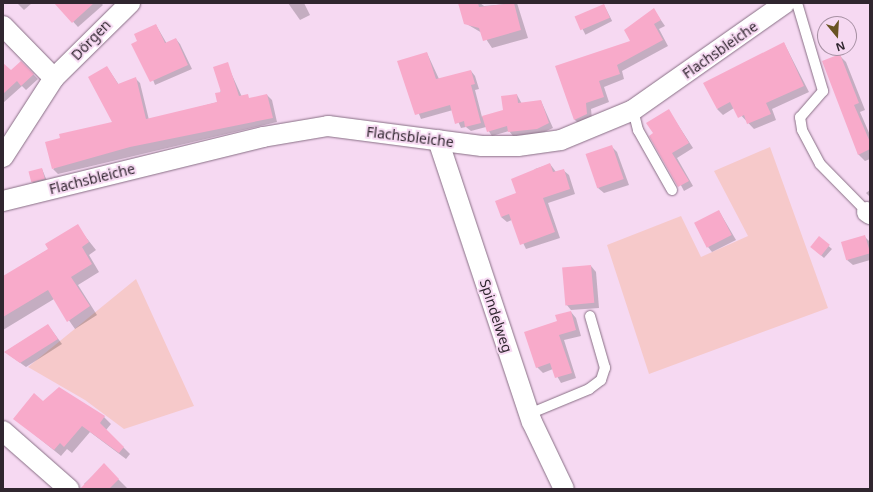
<!DOCTYPE html>
<html>
<head>
<meta charset="utf-8">
<style>
  body { margin:0 }
  #map { position:relative; width:873px; height:492px; overflow:hidden; background:#f6d9f2; font-family:"Noto Sans",sans-serif }
  div>[style] { position:absolute }
  .green>* { inset:0; background:#f6c9ca }
  .shadow>* { inset:0; background:#0003; transform-origin:0 0 }
  .building>* { inset:0; background:#f8aaca; transform-origin:0 0 }
  .roads { filter:drop-shadow(0 0 1px #886f85) drop-shadow(0 0 1px #886f85) }
  .service>* { height:10px; margin:-5px; padding:0 5px; transform-origin:5px; border-radius:5px; background:#fff }
  .minor>* { height:20px; margin:-10px; padding:0 10px; transform-origin:10px; border-radius:10px; background:#fff }
  span { translate:-50% -50%; white-space:nowrap; text-align:center; line-height:1.15; -webkit-text-stroke:4px #f6d9f2; paint-order:stroke }
  .street-label { font-size:14px; color:#30262f }
  .frame { position:absolute; inset:0; border:4px solid #30262f; pointer-events:none }
  .north { position:absolute; left:817px; top:16px; width:40px; height:40px; box-sizing:border-box; background:#f6d9f2; border:1px solid #a791a4; border-radius:50%; rotate:162deg; font-size:11px; font-weight:700; line-height:16px; text-align:center; color:#30262f }
  .north::after { content:''; display:block; margin:auto; width:14px; height:18px; background:#695323; clip-path:polygon(50% 0,100% 100%,50% 72%,0 100%) }
</style>
</head>
<body>
<div id="map">
  <div class="green">
    <i style="clip-path:polygon(770px 147px,828px 308px,649px 374px,607px 245px,681px 216px,701px 257px,748px 236px,714px 171px)"></i>
    <i style="clip-path:polygon(136px 279px,194px 406px,124px 429px,85px 400px,28px 367px)"></i>
  </div>
  <div class="shadow">
    <i style="clip-path:polygon(17px 3px,32px 3px,24px 10px)"></i>
    <i style="clip-path:polygon(56px 3px,101px 3px,103px 5px,78px 27px)"></i>
    <i style="clip-path:polygon(288px 3px,304px 3px,310px 15px,300px 20px)"></i>
    <i style="clip-path:polygon(460px 3px,480px 3px,484px 6px,517px 3px,528px 38px,492px 48px,482px 33px,465px 23px)"></i>
    <i style="left:604px;top:5px;width:18px;height:30px;rotate:63deg"></i>
    <i style="clip-path:polygon(654px 10px,665px 26px,659px 29px,668px 46px,622px 71px,624px 79px,604px 87px,609px 102px,591px 109px,592px 119px,580px 125px,575px 120px,556px 67px,631px 42px)"></i>
    <i style="clip-path:polygon(156px 25px,167px 44px,176px 39px,180px 44px,192px 69px,155px 85px,138px 41px)"></i>
    <i style="clip-path:polygon(784px 43px,809px 92px,772px 109px,776px 120px,754px 129px,734px 108px,723px 115px,717px 109px)"></i>
    <i style="clip-path:polygon(427px 53px,439px 79px,471px 71px,475px 76px,479px 89px,475px 90px,482px 117px,504px 111px,517px 95px,522px 104px,541px 101px,553px 128px,542px 133px,513px 136px,509px 131px,492px 136px,486px 127px,471px 131px,466px 127px,461px 128px,453px 110px,421px 119px,398px 62px)"></i>
    <i style="clip-path:polygon(839px 55px,846px 62px,865px 110px,860px 112px,870px 135px,870px 159px,865px 161px,858px 154px)"></i>
    <i style="clip-path:polygon(21px 62px,38px 79px,26px 90px,22px 86px,3px 103px,3px 64px,11px 72px)"></i>
    <i style="clip-path:polygon(227px 64px,242px 97px,251px 99px,267px 95px,272px 100px,277px 122px,58px 174px,53px 169px,113px 123px,107px 67px,119px 85px,135px 78px,140px 83px,149px 120px,218px 102px)"></i>
    <i style="clip-path:polygon(669px 111px,693px 148px,677px 158px,693px 186px,684px 191px,654px 134px)"></i>
    <i style="clip-path:polygon(611px 146px,617px 152px,629px 185px,604px 193px,598px 188px)"></i>
    <i style="clip-path:polygon(550px 164px,556px 172px,563px 170px,569px 175px,575px 194px,548px 203px,560px 238px,526px 249px,512px 220px,507px 222px,501px 217px,535px 169px)"></i>
    <i style="clip-path:polygon(42px 169px,47px 181px,34px 184px,32px 182px)"></i>
    <i style="clip-path:polygon(870px 190px,870px 197px,866px 193px)"></i>
    <i style="clip-path:polygon(719px 211px,736px 240px,712px 252px,708px 247px)"></i>
    <i style="clip-path:polygon(77px 226px,96px 250px,89px 255px,99px 272px,78px 285px,97px 315px,75px 329px,54px 299px,3px 330px,3px 277px,49px 249px)"></i>
    <i style="clip-path:polygon(864px 236px,870px 242px,870px 260px,853px 265px,847px 260px)"></i>
    <i style="clip-path:polygon(819px 238px,832px 249px,824px 258px,814px 249px)"></i>
    <i style="clip-path:polygon(591px 266px,596px 272px,599px 308px,571px 310px,566px 304px)"></i>
    <i style="clip-path:polygon(571px 312px,576px 318px,581px 336px,564px 340px,576px 378px,561px 383px,553px 369px,543px 373px,537px 367px,558px 322px)"></i>
    <i style="clip-path:polygon(48px 325px,62px 344px,26px 367px,5px 352px)"></i>
    <i style="clip-path:polygon(104px 417px,111px 424px,106px 430px,130px 454px,126px 459px,90px 432px,72px 453px,67px 449px,61px 456px,14px 418px)"></i>
    <i style="clip-path:polygon(104px 465px,128px 489px,90px 489px,84px 484px)"></i>
  </div>
  <div class="building">
    <i style="clip-path:polygon(54px 3px,94px 3px,72px 23px)"></i>
    <i style="clip-path:polygon(458px 3px,478px 3px,479px 7px,514px 3px,521px 30px,483px 41px,479px 28px,464px 24px)"></i>
    <i style="left:604px;top:4px;width:15px;height:32px;rotate:67deg"></i>
    <i style="clip-path:polygon(654px 8px,661px 20px,654px 24px,663px 40px,617px 65px,620px 74px,599px 81px,604px 97px,586px 103px,587px 114px,574px 120px,555px 66px,630px 41px,624px 30px)"></i>
    <i style="clip-path:polygon(156px 24px,165px 43px,176px 38px,188px 65px,150px 82px,131px 44px,137px 41px,134px 34px)"></i>
    <i style="clip-path:polygon(784px 42px,804px 86px,766px 103px,771px 114px,747px 124px,744px 115px,738px 118px,730px 102px,717px 109px,703px 83px)"></i>
    <i style="clip-path:polygon(427px 52px,436px 79px,471px 70px,475px 84px,471px 85px,481px 123px,465px 127px,464px 121px,455px 124px,450px 105px,415px 115px,397px 61px)"></i>
    <i style="clip-path:polygon(840px 54px,859px 103px,854px 105px,870px 142px,870px 149px,858px 155px,822px 61px)"></i>
    <i style="clip-path:polygon(21px 61px,34px 74px,21px 86px,17px 81px,3px 94px,3px 63px,11px 70px)"></i>
    <i style="clip-path:polygon(228px 62px,239px 96px,248px 94px,249px 98px,267px 94px,273px 118px,130px 147px,52px 169px,45px 142px,60px 138px,59px 134px,112px 122px,88px 77px,107px 66px,118px 84px,136px 77px,146px 119px,217px 102px,215px 93px,221px 92px,213px 67px)"></i>
    <i style="clip-path:polygon(517px 94px,518px 103px,541px 100px,549px 123px,537px 129px,508px 132px,507px 126px,487px 132px,482px 116px,503px 110px,501px 96px)"></i>
    <i style="clip-path:polygon(669px 109px,689px 143px,672px 153px,689px 181px,678px 187px,649px 136px,653px 133px,646px 123px)"></i>
    <i style="left:612px;top:145px;width:36px;height:28px;rotate:71deg"></i>
    <i style="clip-path:polygon(550px 163px,553px 172px,564px 169px,570px 189px,543px 198px,555px 232px,520px 245px,509px 214px,501px 217px,495px 201px,516px 193px,511px 179px)"></i>
    <i style="left:42px;top:168px;width:11px;height:14px;rotate:75deg"></i>
    <i style="left:719px;top:210px;width:28px;height:28px;rotate:63deg"></i>
    <i style="clip-path:polygon(78px 224px,89px 242px,82px 247px,92px 264px,71px 277px,90px 306px,67px 322px,48px 290px,3px 317px,3px 276px,48px 249px,45px 244px)"></i>
    <i style="left:865px;top:235px;width:19px;height:25px;rotate:74deg"></i>
    <i style="left:819px;top:236px;width:14px;height:14px;rotate:39deg"></i>
    <i style="left:591px;top:265px;width:38px;height:29px;rotate:85deg"></i>
    <i style="clip-path:polygon(571px 311px,576px 330px,559px 335px,572px 373px,555px 378px,550px 363px,536px 368px,524px 332px,557px 321px,555px 315px)"></i>
    <i style="clip-path:polygon(48px 324px,58px 339px,20px 363px,4px 352px)"></i>
    <i style="clip-path:polygon(59px 387px,105px 416px,100px 423px,124px 447px,119px 453px,82px 426px,64px 447px,60px 443px,54px 450px,13px 419px,34px 393px,43px 401px)"></i>
    <i style="clip-path:polygon(104px 463px,119px 479px,109px 489px,80px 489px)"></i>
  </div>
  <div class="roads">
    <div class="service">
      <i style="left:797px;top:3px;width:92px;rotate:73.5deg"></i>
      <i style="left:823px;top:91px;width:35px;rotate:131deg"></i>
      <i style="left:800px;top:117px;width:13px;rotate:81deg"></i>
      <i style="left:802px;top:130px;width:38px;rotate:62deg"></i>
      <i style="left:820px;top:164px;width:67px;rotate:45.6deg"></i>
      <i style="left:633px;top:110px;width:21px;rotate:76deg"></i>
      <i style="left:638px;top:130px;width:69px;rotate:60.5deg"></i>
      <i style="left:529px;top:414px;width:65px;rotate:-22.6deg"></i>
      <i style="left:589px;top:389px;width:15px;rotate:-37deg"></i>
      <i style="left:601px;top:380px;width:13px;rotate:-72deg"></i>
      <i style="left:605px;top:368px;width:54px;rotate:-106.1deg"></i>
    </div>
    <div class="minor">
      <i style="left:3px;top:26px;width:73px;rotate:45.6deg"></i>
      <i style="left:438px;top:140px;width:297px;rotate:71.6deg"></i>
      <i style="left:532px;top:422px;width:74px;rotate:64.5deg"></i>
      <i style="left:3px;top:157px;width:94px;rotate:-57.2deg"></i>
      <i style="left:54px;top:78px;width:107px;rotate:-44.6deg"></i>
      <i style="left:3px;top:201px;width:268px;rotate:-13.8deg"></i>
      <i style="left:263px;top:137px;width:66px;rotate:-9.6deg"></i>
      <i style="left:328px;top:126px;width:155px;rotate:7.4deg"></i>
      <i style="left:482px;top:146px;width:36px"></i>
      <i style="left:518px;top:146px;width:43px;rotate:-7.9deg"></i>
      <i style="left:561px;top:140px;width:78px;rotate:-22.6deg"></i>
      <i style="left:633px;top:110px;width:186px;rotate:-35.1deg"></i>
      <i style="left:867px;top:212px;width:4px;rotate:34deg"></i>
      <i style="left:3px;top:431px;width:88px;rotate:41.3deg"></i>
    </div>
  </div>
  <div class="street-label">
    <span style="left:91px;top:40px;rotate:-46deg">Dörgen</span>
    <span style="left:720px;top:50px;rotate:-35deg">Flachsbleiche</span>
    <span style="left:410px;top:137px;rotate:7deg">Flachsbleiche</span>
    <span style="left:92px;top:179px;rotate:-14deg">Flachsbleiche</span>
    <span style="left:496px;top:316px;rotate:72deg">Spindelweg</span>
  </div>
  <div class="frame"></div>
  <div class="north">N</div>
</div>
</body>
</html>
